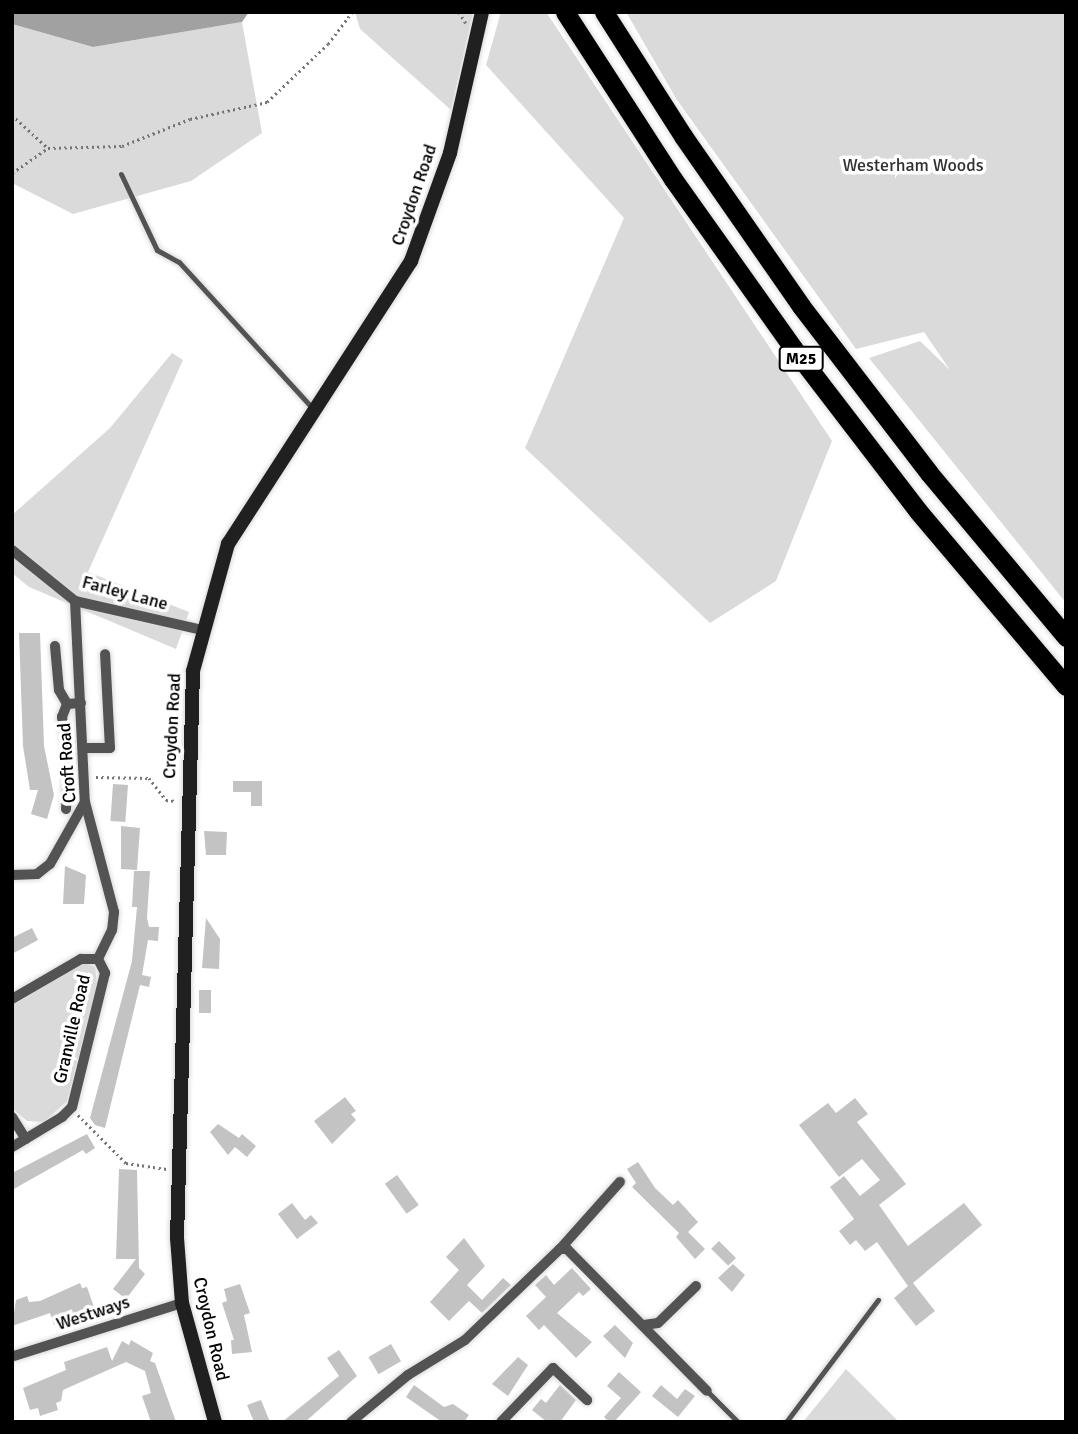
<!DOCTYPE html>
<html>
<head>
<meta charset="utf-8">
<style>
  body { margin:0 }
  #map { position:relative; width:1078px; height:1434px; overflow:hidden; background:#fff; font-family:Signika,sans-serif }
  div>[style] { position:absolute }
  .green>* { inset:0; background:#dadada }
  .water>* { inset:0; background:#a1a1a1 }
  .building>* { inset:0; background:#c3c3c3; transform-origin:0 0 }
  .path>* { height:2.5px; margin-top:-1.25px; transform-origin:0; background:repeating-linear-gradient(90deg,#757575 0 2px,transparent 0 5.5px) }
  .roads { filter:drop-shadow(0 0 2px #dbdbdb) drop-shadow(0 0 2px #dbdbdb) }
  .service>* { height:5px; margin:-2.5px; padding:0 2.5px; transform-origin:2.5px; border-radius:2.5px; background:#535353 }
  .minor>* { height:10px; margin:-5px; padding:0 5px; transform-origin:5px; border-radius:5px; background:#535353 }
  .secondary>* { height:14px; margin:-7px; padding:0 7px; transform-origin:7px; border-radius:7px; background:#202020 }
  .motorway>* { height:19px; margin:-9.5px; padding:0 9.5px; transform-origin:9.5px; border-radius:9.5px; background:#000 }
  span { translate:-50% -50%; white-space:nowrap; text-align:center; line-height:1.15; -webkit-text-stroke:7px #fff; paint-order:stroke }
  .shield-label span { padding:2px 5px; background:#fff; border:2px solid; border-radius:5px; -webkit-text-stroke-width:0 }
  .shield-label { font-size:16px; color:#000; font-weight:700 }
  .park-label { font-size:18px; color:#313131 }
  .street-label { font-size:18px; color:#000 }
  .frame { position:absolute; inset:0; border:14px solid #000; pointer-events:none }
</style>
</head>
<body>
<div id="map">
  <div class="green">
    <i style="clip-path:polygon(355px 12px,473px 12px,451px 110px,360px 29px)"></i>
    <i style="clip-path:polygon(501px 12px,546px 12px,832px 441px,776px 581px,710px 623px,525px 448px,624px 218px,486px 65px)"></i>
    <i style="clip-path:polygon(626px 12px,1066px 12px,1066px 603px,869px 358px,920px 341px,950px 370px,924px 332px,856px 349px,677px 100px)"></i>
    <i style="clip-path:polygon(242px 22px,262px 133px,191px 181px,73px 214px,12px 183px,12px 24px,93px 47px)"></i>
    <i style="clip-path:polygon(172px 353px,183px 360px,88px 572px,189px 612px,176px 649px,29px 587px,12px 573px,12px 515px,110px 428px)"></i>
    <i style="clip-path:polygon(84px 963px,95px 967px,97px 984px,67px 1101px,44px 1122px,27px 1121px,12px 1108px,12px 1005px)"></i>
    <i style="clip-path:polygon(846px 1369px,899px 1422px,803px 1422px)"></i>
  </div>
  <div class="water">
    <i style="clip-path:polygon(12px 12px,249px 12px,242px 22px,93px 47px,12px 24px)"></i>
  </div>
  <div class="building">
    <i style="clip-path:polygon(19px 633px,40px 633px,44px 746px,54px 795px,47px 819px,31px 814px,38px 790px,30px 790px,23px 746px)"></i>
    <i style="clip-path:polygon(233px 781px,262px 781px,262px 806px,251px 806px,251px 792px,233px 792px)"></i>
    <i style="left:113px;top:784px;width:15px;height:37px;rotate:4deg"></i>
    <i style="clip-path:polygon(121px 826px,140px 828px,137px 870px,121px 869px)"></i>
    <i style="clip-path:polygon(204px 831px,227px 832px,226px 855px,206px 855px)"></i>
    <i style="clip-path:polygon(65px 866px,86px 875px,84px 904px,63px 904px)"></i>
    <i style="clip-path:polygon(134px 871px,150px 871px,147px 918px,149px 927px,159px 927px,158px 941px,148px 940px,142px 975px,151px 977px,149px 987px,140px 985px,105px 1128px,95px 1125px,90px 1118px,132px 961px,137px 907px,132px 907px)"></i>
    <i style="clip-path:polygon(206px 918px,220px 939px,219px 969px,202px 968px)"></i>
    <i style="clip-path:polygon(32px 928px,38px 940px,12px 954px,12px 938px)"></i>
    <i style="left:199px;top:990px;width:12px;height:23px"></i>
    <i style="clip-path:polygon(345px 1097px,356px 1111px,351px 1114px,356px 1120px,332px 1144px,314px 1121px)"></i>
    <i style="clip-path:polygon(855px 1098px,868px 1114px,857px 1122px,906px 1184px,879px 1205px,908px 1246px,964px 1203px,982px 1225px,913px 1283px,935px 1311px,916px 1326px,894px 1298px,908px 1286px,877px 1242px,865px 1251px,856px 1240px,850px 1245px,839px 1231px,854px 1219px,830px 1187px,844px 1176px,860px 1196px,880px 1180px,862px 1159px,839px 1177px,799px 1125px,828px 1103px,836px 1113px)"></i>
    <i style="clip-path:polygon(218px 1124px,239px 1138px,242px 1134px,256px 1146px,247px 1157px,235px 1147px,228px 1155px,210px 1132px)"></i>
    <i style="clip-path:polygon(87px 1134px,95px 1148px,86px 1154px,83px 1150px,12px 1190px,12px 1173px)"></i>
    <i style="clip-path:polygon(638px 1162px,655px 1188px,673px 1205px,678px 1200px,698px 1222px,688px 1232px,705px 1249px,695px 1259px,676px 1237px,679px 1233px,632px 1187px,636px 1183px,627px 1169px)"></i>
    <i style="clip-path:polygon(119px 1169px,137px 1170px,139px 1268px,145px 1274px,126px 1299px,113px 1289px,136px 1259px,116px 1259px)"></i>
    <i style="left:397px;top:1175px;width:37px;height:15px;rotate:54deg"></i>
    <i style="clip-path:polygon(292px 1203px,305px 1220px,311px 1215px,318px 1223px,297px 1239px,278px 1214px)"></i>
    <i style="clip-path:polygon(464px 1238px,485px 1266px,467px 1285px,482px 1300px,503px 1278px,511px 1285px,482px 1313px,469px 1301px,449px 1321px,430px 1302px,459px 1270px,446px 1257px)"></i>
    <i style="left:719px;top:1241px;width:24px;height:11px;rotate:45deg"></i>
    <i style="clip-path:polygon(733px 1264px,745px 1275px,732px 1292px,718px 1278px)"></i>
    <i style="clip-path:polygon(572px 1268px,591px 1289px,583px 1296px,579px 1292px,557px 1313px,592px 1342px,576px 1358px,544px 1325px,539px 1330px,526px 1316px,546px 1297px,535px 1285px,546px 1275px,554px 1285px)"></i>
    <i style="clip-path:polygon(80px 1283px,82px 1288px,87px 1287px,95px 1310px,54px 1325px,50px 1313px,12px 1326px,16px 1300px,27px 1296px,29px 1302px,40px 1301px)"></i>
    <i style="clip-path:polygon(240px 1284px,250px 1313px,244px 1315px,252px 1352px,232px 1354px,231px 1340px,234px 1340px,222px 1303px,227px 1301px,224px 1289px)"></i>
    <i style="clip-path:polygon(615px 1325px,633px 1343px,625px 1358px,603px 1336px)"></i>
    <i style="clip-path:polygon(131px 1340px,153px 1353px,150px 1361px,155px 1363px,176px 1422px,151px 1422px,142px 1396px,151px 1393px,145px 1371px,126px 1362px,63px 1390px,61px 1401px,56px 1403px,58px 1410px,40px 1416px,38px 1408px,30px 1410px,23px 1388px,66px 1370px,64px 1362px,107px 1347px,112px 1361px,122px 1341px,129px 1345px)"></i>
    <i style="left:391px;top:1344px;width:20px;height:26px;rotate:60deg"></i>
    <i style="clip-path:polygon(339px 1350px,357px 1376px,305px 1422px,282px 1422px,339px 1376px,327px 1358px)"></i>
    <i style="clip-path:polygon(518px 1357px,528px 1365px,508px 1396px,492px 1384px)"></i>
    <i style="clip-path:polygon(619px 1372px,641px 1392px,614px 1422px,609px 1422px,604px 1417px,621px 1398px,607px 1386px)"></i>
    <i style="clip-path:polygon(414px 1385px,444px 1407px,453px 1404px,469px 1415px,464px 1422px,442px 1422px,406px 1397px)"></i>
    <i style="clip-path:polygon(560px 1385px,576px 1400px,560px 1422px,547px 1422px,532px 1410px,541px 1399px,546px 1403px)"></i>
    <i style="clip-path:polygon(661px 1385px,677px 1399px,685px 1389px,695px 1396px,678px 1417px,652px 1396px)"></i>
    <i style="clip-path:polygon(261px 1400px,270px 1422px,254px 1422px,247px 1405px)"></i>
  </div>
  <div class="path">
    <i style="left:459px;top:12px;width:13px;rotate:58deg"></i>
    <i style="left:12px;top:115px;width:49px;rotate:42.5deg"></i>
    <i style="left:12px;top:173px;width:44px;rotate:-34.8deg"></i>
    <i style="left:48px;top:148px;width:74px;rotate:-1.5deg"></i>
    <i style="left:122px;top:146px;width:73px;rotate:-21.7deg"></i>
    <i style="left:190px;top:119px;width:79px;rotate:-12.4deg"></i>
    <i style="left:267px;top:102px;width:84px;rotate:-43.6deg"></i>
    <i style="left:328px;top:44px;width:40px;rotate:-53deg"></i>
    <i style="left:96px;top:777px;width:53px;rotate:1.1deg"></i>
    <i style="left:149px;top:778px;width:28px;rotate:52deg"></i>
    <i style="left:166px;top:800px;width:11px;rotate:5deg"></i>
    <i style="left:78px;top:1115px;width:68px;rotate:45deg"></i>
    <i style="left:126px;top:1163px;width:41px;rotate:8.3deg"></i>
  </div>
  <div class="roads">
    <div class="service">
      <i style="left:121px;top:174px;width:84px;rotate:64.7deg"></i>
      <i style="left:157px;top:250px;width:25px;rotate:29deg"></i>
      <i style="left:179px;top:262px;width:199px;rotate:47.6deg"></i>
      <i style="left:708px;top:1392px;width:42px;rotate:45deg"></i>
      <i style="left:786px;top:1422px;width:153px;rotate:-53deg"></i>
    </div>
    <div class="minor">
      <i style="left:12px;top:550px;width:81px;rotate:39deg"></i>
      <i style="left:75px;top:601px;width:131px;rotate:12.8deg"></i>
      <i style="left:75px;top:601px;width:201px;rotate:87.2deg"></i>
      <i style="left:85px;top:802px;width:114px;rotate:75.2deg"></i>
      <i style="left:114px;top:912px;width:18px;rotate:96deg"></i>
      <i style="left:112px;top:930px;width:32px;rotate:116deg"></i>
      <i style="left:55px;top:646px;width:44px;rotate:84.8deg"></i>
      <i style="left:59px;top:690px;width:16px;rotate:60deg"></i>
      <i style="left:83px;top:748px;width:27px"></i>
      <i style="left:110px;top:748px;width:94px;rotate:-93deg"></i>
      <i style="left:66px;top:809px;width:50px;rotate:-86.6deg"></i>
      <i style="left:69px;top:759px;width:43px;rotate:-99.5deg"></i>
      <i style="left:62px;top:717px;width:14px;rotate:-69deg"></i>
      <i style="left:67px;top:704px;width:14px;rotate:-4deg"></i>
      <i style="left:12px;top:875px;width:25px;rotate:-2deg"></i>
      <i style="left:37px;top:874px;width:16px;rotate:-38deg"></i>
      <i style="left:50px;top:864px;width:71px;rotate:-60.6deg"></i>
      <i style="left:12px;top:999px;width:80px;rotate:-30.1deg"></i>
      <i style="left:81px;top:959px;width:17px"></i>
      <i style="left:98px;top:959px;width:16px;rotate:63deg"></i>
      <i style="left:105px;top:973px;width:138px;rotate:103.8deg"></i>
      <i style="left:72px;top:1107px;width:14px;rotate:135deg"></i>
      <i style="left:62px;top:1117px;width:58px;rotate:149deg"></i>
      <i style="left:12px;top:1117px;width:26px;rotate:58deg"></i>
      <i style="left:560px;top:1249px;width:90px;rotate:-48.2deg"></i>
      <i style="left:644px;top:1325px;width:14px;rotate:-8deg"></i>
      <i style="left:658px;top:1323px;width:53px;rotate:-44.2deg"></i>
      <i style="left:14px;top:1356px;width:176px;rotate:-17.5deg"></i>
      <i style="left:351px;top:1422px;width:74px;rotate:-39.5deg"></i>
      <i style="left:408px;top:1375px;width:67px;rotate:-31.6deg"></i>
      <i style="left:465px;top:1340px;width:132px;rotate:-43.8deg"></i>
      <i style="left:560px;top:1249px;width:7px"></i>
      <i style="left:567px;top:1249px;width:199px;rotate:45.4deg"></i>
      <i style="left:501px;top:1422px;width:75px;rotate:-46.1deg"></i>
      <i style="left:553px;top:1368px;width:47px;rotate:43.3deg"></i>
    </div>
    <div class="secondary">
      <i style="left:215px;top:1422px;width:123px;rotate:-105.5deg"></i>
      <i style="left:182px;top:1303px;width:65px;rotate:-94.4deg"></i>
      <i style="left:177px;top:1238px;width:567px;rotate:-88.38deg"></i>
      <i style="left:193px;top:671px;width:132px;rotate:-74.6deg"></i>
      <i style="left:228px;top:544px;width:337px;rotate:-57.1deg"></i>
      <i style="left:411px;top:261px;width:115px;rotate:-70.1deg"></i>
      <i style="left:450px;top:153px;width:145px;rotate:-77.2deg"></i>
    </div>
    <div class="motorway">
      <i style="left:565px;top:12px;width:199px;rotate:57.1deg"></i>
      <i style="left:673px;top:179px;width:207px;rotate:54.6deg"></i>
      <i style="left:793px;top:348px;width:205px;rotate:52.5deg"></i>
      <i style="left:918px;top:511px;width:229px;rotate:49.8deg"></i>
      <i style="left:604px;top:12px;width:147px;rotate:57.5deg"></i>
      <i style="left:683px;top:136px;width:207px;rotate:55.2deg"></i>
      <i style="left:801px;top:306px;width:210px;rotate:52.5deg"></i>
      <i style="left:929px;top:473px;width:214px;rotate:50.1deg"></i>
    </div>
  </div>
  <div class="shield-label">
    <span style="left:801px;top:359px">M25</span>
  </div>
  <div class="park-label">
    <span style="left:913px;top:165px">Westerham Woods</span>
  </div>
  <div class="street-label">
    <span style="left:414px;top:195px;rotate:-71deg">Croydon Road</span>
    <span style="left:125px;top:593px;rotate:15deg">Farley Lane</span>
    <span style="left:172px;top:726px;rotate:-87deg">Croydon Road</span>
    <span style="left:67px;top:763px;rotate:-94deg">Croft Road</span>
    <span style="left:72px;top:1029px;rotate:-77deg">Granville Road</span>
    <span style="left:93px;top:1313px;rotate:-18deg">Westways</span>
    <span style="left:211px;top:1329px;rotate:77deg">Croydon Road</span>
  </div>
  <div class="frame"></div>
</div>
</body>
</html>
